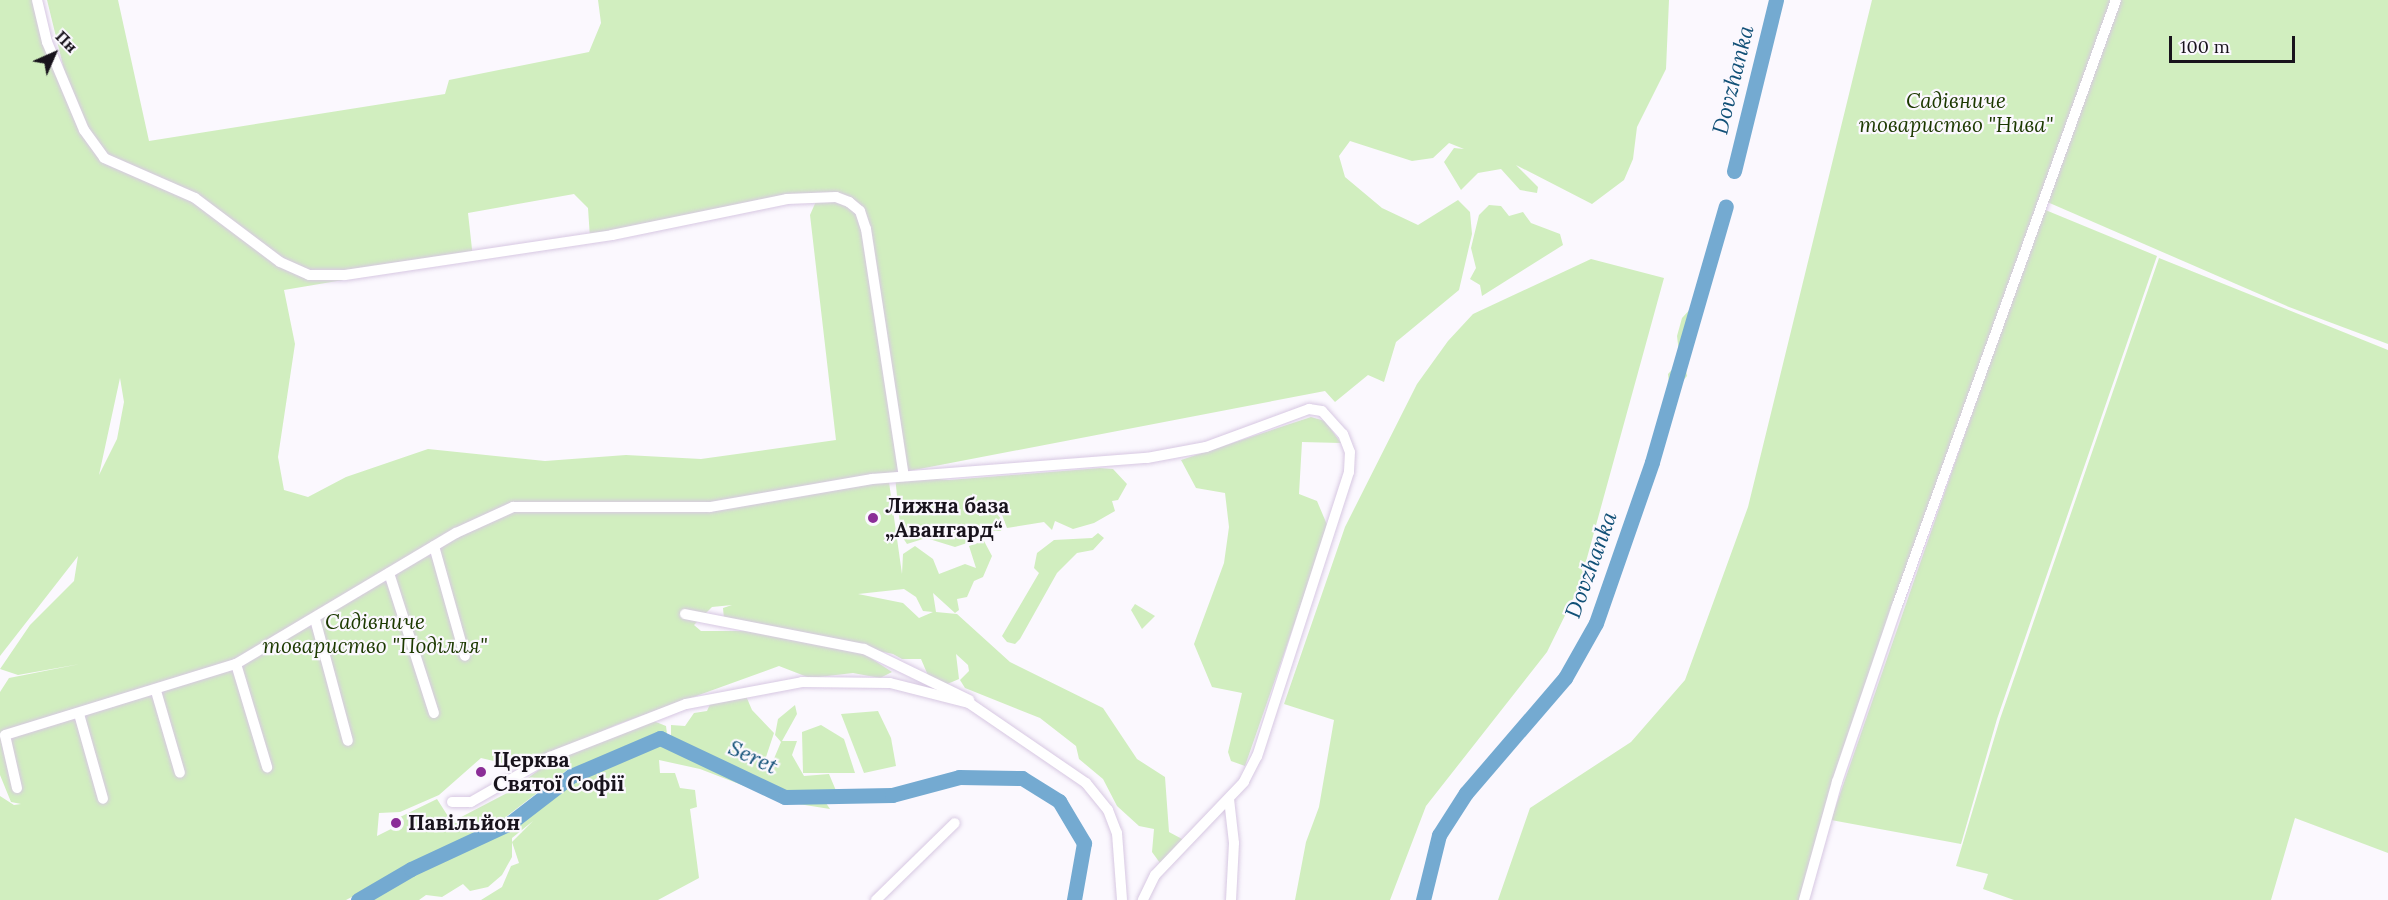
<!DOCTYPE html>
<html>
<head>
<meta charset="utf-8">
<style>
  body { margin:0 }
  #map { position:relative; width:2388px; height:900px; overflow:hidden; background:#fbf8fe; font-family:Lora,serif }
  div>[style] { position:absolute }
  .green>* { inset:0; background:#d1eebf }
  .river>* { height:15px; margin:-7.5px; padding:0 7.5px; transform-origin:7.5px; border-radius:7.5px; background:#74aad1 }
  .roads { filter:drop-shadow(0 0 2px #d7c8e2) drop-shadow(0 0 2px #d7c8e2) }
  .minor>* { height:10px; margin:-5px; padding:0 5px; transform-origin:5px; border-radius:5px; background:#fff }
  .dots>* { width:16px; height:16px; translate:-50% -50%; box-sizing:border-box; border:3px solid #fbf8fe; border-radius:50% }
  span { translate:-50% -50%; white-space:nowrap; text-align:center; line-height:1.15; -webkit-text-stroke:4.5px #fbf8fe; paint-order:stroke }
  .park-label { font-size:21px; color:#1c3900; font-style:italic }
  .poi-label { font-size:21px; color:#18131c; font-weight:700 }
  .left { translate:0 -50%; text-align:left }
  .water-label { font-size:22px; color:#115077; font-style:italic }
  .north { position:absolute; left:24px; top:24px; width:60px; height:60px; -webkit-text-stroke:4px #fbf8fe; paint-order:stroke; rotate:45deg; font-size:16px; font-weight:700; line-height:24px; text-align:center; color:#18131c }
  .north::after { content:''; display:block; margin:auto; width:21px; height:27px; background:#18131c; clip-path:polygon(50% 0,100% 100%,50% 72%,0 100%) }
  .scale { position:absolute; left:2169px; top:36px; width:126px; height:27px; box-sizing:border-box; border:3px solid #18131c; border-top:0; padding-left:8px; font-size:18px; line-height:21px; white-space:nowrap; color:#18131c; -webkit-text-stroke:4px #fbf8fe; paint-order:stroke }
</style>
</head>
<body>
<div id="map">
  <div class="green">
    <i style="clip-path:polygon(evenodd,0 0,38px 0,80px 135px,47px 0,118px 0,149px 141px,445px 94px,449px 80px,589px 52px,601px 23px,598px 0,1669px 0,1666px 69px,1637px 127px,1633px 159px,1624px 180px,1592px 204px,1516px 165px,1538px 187px,1537px 193px,1520px 190px,1501px 169px,1478px 173px,1461px 190px,1444px 162px,1454px 148px,1464px 149px,1449px 143px,1433px 158px,1412px 161px,1350px 141px,1339px 156px,1345px 177px,1382px 208px,1418px 225px,1458px 200px,1470px 212px,1472px 234px,1459px 290px,1396px 342px,1384px 382px,1368px 375px,1335px 402px,1325px 391px,888px 475px,902px 574px,903px 554px,915px 546px,933px 559px,939px 574px,965px 564px,976px 568px,969px 546px,984px 541px,992px 556px,983px 577px,974px 581px,967px 597px,957px 599px,959px 610px,955px 613px,933px 593px,936px 612px,957px 614px,1010px 662px,1103px 708px,1137px 759px,1165px 777px,1169px 832px,1182px 839px,1182px 846px,1160px 863px,1152px 852px,1154px 829px,1139px 826px,1117px 806px,1103px 779px,1079px 759px,1076px 746px,1040px 718px,965px 688px,960px 680px,969px 671px,968px 665px,956px 654px,959px 679px,945px 685px,930px 680px,921px 659px,902px 659px,893px 654px,724px 619px,723px 608px,732px 605px,712px 607px,694px 625px,701px 631px,773px 631px,857px 649px,892px 672px,880px 678px,853px 673px,810px 678px,779px 666px,616px 725px,523px 768px,481px 758px,439px 795px,400px 812px,379px 813px,377px 836px,401px 824px,398px 818px,437px 799px,451px 821px,444px 826px,509px 792px,559px 755px,651px 720px,666px 726px,667px 734px,650px 735px,638px 746px,567px 770px,481px 836px,463px 839px,346px 900px,0 900px,0 796px,14px 805px,21px 804px,11px 802px,0 775px,0 692px,9px 678px,80px 664px,18px 675px,0 669px,30px 625px,74px 581px,78px 556px,0 656px,0 0,574px 194px,588px 208px,590px 238px,817px 199px,810px 215px,836px 440px,701px 459px,626px 455px,545px 461px,428px 449px,346px 477px,308px 497px,284px 490px,278px 457px,295px 344px,284px 290px,473px 258px,468px 213px,574px 194px,0 0,120px 378px,124px 402px,117px 439px,99px 475px,120px 378px,0 0,904px 589px,916px 597px,923px 611px,933px 612px,919px 618px,903px 603px,858px 594px,904px 589px)"></i>
    <i style="clip-path:polygon(1872px 0,2113px 0,1800px 900px,1498px 900px,1530px 808px,1631px 742px,1685px 680px,1748px 507px)"></i>
    <i style="clip-path:polygon(2120px 0,2388px 0,2388px 344px,2289px 307px,2045px 201px)"></i>
    <i style="clip-path:polygon(1489px 205px,1501px 206px,1509px 216px,1523px 212px,1531px 223px,1560px 234px,1563px 245px,1482px 296px,1480px 285px,1470px 279px,1476px 268px,1471px 248px,1479px 215px)"></i>
    <i style="clip-path:polygon(2043px 209px,2157px 256px,1997px 719px,1961px 844px,1831px 820px)"></i>
    <i style="clip-path:polygon(2159px 258px,2388px 350px,2388px 853px,2295px 818px,2271px 900px,2014px 900px,1983px 889px,1988px 874px,1956px 866px,2000px 719px)"></i>
    <i style="clip-path:polygon(1591px 259px,1664px 278px,1579px 587px,1547px 652px,1426px 806px,1390px 900px,1295px 900px,1306px 842px,1319px 807px,1334px 720px,1284px 704px,1345px 527px,1417px 384px,1448px 341px,1473px 314px)"></i>
    <i style="clip-path:polygon(1694px 305px,1700px 320px,1684px 360px,1687px 376px,1676px 389px,1676px 401px,1671px 404px,1668px 374px,1680px 361px,1677px 336px,1682px 318px)"></i>
    <i style="clip-path:polygon(1311px 417px,1325px 421px,1341px 443px,1302px 442px,1299px 494px,1317px 501px,1328px 527px,1245px 766px,1231px 761px,1228px 752px,1242px 693px,1212px 687px,1194px 644px,1224px 563px,1229px 527px,1225px 493px,1196px 488px,1181px 460px)"></i>
    <i style="clip-path:polygon(1100px 468px,1113px 469px,1127px 484px,1118px 500px,1112px 501px,1115px 511px,1094px 523px,1073px 529px,1055px 521px,1052px 530px,1044px 522px,1007px 528px,1002px 515px,984px 501px,979px 516px,996px 513px,1003px 521px,1001px 531px,973px 530px,970px 542px,955px 547px,926px 538px,907px 544px,901px 535px,895px 476px,949px 480px)"></i>
    <i style="clip-path:polygon(1098px 533px,1104px 538px,1093px 550px,1077px 553px,1057px 573px,1020px 639px,1015px 644px,1007px 642px,1002px 636px,1039px 573px,1034px 568px,1037px 553px,1054px 540px,1092px 538px)"></i>
    <i style="clip-path:polygon(1135px 604px,1155px 616px,1142px 629px,1131px 610px)"></i>
    <i style="clip-path:polygon(746px 696px,752px 710px,774px 733px,765px 760px,773px 761px,781px 742px,775px 735px,778px 719px,795px 705px,797px 714px,782px 741px,797px 741px,792px 755px,804px 776px,829px 774px,837px 793px,792px 794px,671px 736px,671px 725px,685px 726px,694px 713px,707px 711px,711px 702px)"></i>
    <i style="clip-path:polygon(878px 711px,891px 738px,896px 766px,864px 773px,841px 714px)"></i>
    <i style="clip-path:polygon(821px 725px,844px 739px,855px 773px,803px 773px,802px 732px)"></i>
    <i style="clip-path:polygon(647px 744px,682px 750px,787px 796px,824px 800px,830px 809px,786px 802px,700px 769px,659px 760px,660px 773px,675px 773px,680px 788px,695px 790px,697px 807px,690px 809px,699px 878px,658px 900px,481px 900px,502px 887px,511px 866px,519px 863px,512px 842px,533px 821px,512px 838px,512px 857px,502px 875px,488px 887px,470px 891px,463px 884px,442px 897px,426px 895px,419px 900px,355px 900px,382px 892px,419px 865px,512px 824px,523px 817px,525px 806px,575px 773px)"></i>
  </div>
  <div class="river">
    <i style="left:1734px;top:171px;width:176px;rotate:-76.2deg"></i>
    <i style="left:358px;top:900px;width:61px;rotate:-30.3deg"></i>
    <i style="left:411px;top:869px;width:109px;rotate:-24.9deg"></i>
    <i style="left:510px;top:823px;width:77px;rotate:-37.6deg"></i>
    <i style="left:571px;top:776px;width:97px;rotate:-23.1deg"></i>
    <i style="left:660px;top:738px;width:138px;rotate:25.3deg"></i>
    <i style="left:785px;top:797px;width:107px;rotate:-1.1deg"></i>
    <i style="left:892px;top:795px;width:69px;rotate:-15deg"></i>
    <i style="left:959px;top:777px;width:63px;rotate:0.9deg"></i>
    <i style="left:1022px;top:778px;width:44px;rotate:31.9deg"></i>
    <i style="left:1059px;top:801px;width:49px;rotate:59.2deg"></i>
    <i style="left:1084px;top:843px;width:58px;rotate:100deg"></i>
    <i style="left:1423px;top:900px;width:67px;rotate:-76.2deg"></i>
    <i style="left:1439px;top:835px;width:50px;rotate:-57.3deg"></i>
    <i style="left:1466px;top:793px;width:152px;rotate:-49.3deg"></i>
    <i style="left:1565px;top:678px;width:63px;rotate:-60.6deg"></i>
    <i style="left:1596px;top:623px;width:170px;rotate:-70.8deg"></i>
    <i style="left:1652px;top:462px;width:266px;rotate:-73.9deg"></i>
  </div>
  <div class="roads">
    <div class="minor">
      <i style="left:37px;top:0;width:43px;rotate:76.6deg"></i>
      <i style="left:47px;top:42px;width:95px;rotate:67.2deg"></i>
      <i style="left:84px;top:130px;width:34px;rotate:54deg"></i>
      <i style="left:104px;top:158px;width:99px;rotate:23.7deg"></i>
      <i style="left:195px;top:198px;width:106px;rotate:37deg"></i>
      <i style="left:280px;top:262px;width:32px;rotate:24deg"></i>
      <i style="left:309px;top:275px;width:36px"></i>
      <i style="left:345px;top:275px;width:270px;rotate:-8.5deg"></i>
      <i style="left:612px;top:235px;width:179px;rotate:-11.6deg"></i>
      <i style="left:787px;top:199px;width:49px;rotate:-2.3deg"></i>
      <i style="left:836px;top:197px;width:14px;rotate:21deg"></i>
      <i style="left:849px;top:202px;width:14px;rotate:39deg"></i>
      <i style="left:860px;top:211px;width:19px;rotate:72deg"></i>
      <i style="left:866px;top:229px;width:250px;rotate:81.3deg"></i>
      <i style="left:434px;top:546px;width:114px;rotate:74.3deg"></i>
      <i style="left:389px;top:573px;width:147px;rotate:72.2deg"></i>
      <i style="left:685px;top:614px;width:182px;rotate:11.1deg"></i>
      <i style="left:864px;top:649px;width:117px;rotate:25.9deg"></i>
      <i style="left:315px;top:619px;width:126px;rotate:74.9deg"></i>
      <i style="left:236px;top:664px;width:108px;rotate:73.2deg"></i>
      <i style="left:156px;top:691px;width:85px;rotate:73.7deg"></i>
      <i style="left:79px;top:714px;width:88px;rotate:74.2deg"></i>
      <i style="left:17px;top:788px;width:54px;rotate:-102.8deg"></i>
      <i style="left:5px;top:735px;width:242px;rotate:-17.1deg"></i>
      <i style="left:236px;top:664px;width:256px;rotate:-30.8deg"></i>
      <i style="left:456px;top:533px;width:63px;rotate:-24.5deg"></i>
      <i style="left:513px;top:507px;width:197px"></i>
      <i style="left:710px;top:507px;width:164px;rotate:-9.8deg"></i>
      <i style="left:872px;top:479px;width:276px;rotate:-4.4deg"></i>
      <i style="left:1147px;top:458px;width:60px;rotate:-10.6deg"></i>
      <i style="left:1206px;top:447px;width:110px;rotate:-20.3deg"></i>
      <i style="left:1309px;top:409px;width:13px;rotate:9deg"></i>
      <i style="left:1322px;top:411px;width:31px;rotate:48deg"></i>
      <i style="left:1343px;top:434px;width:19px;rotate:69deg"></i>
      <i style="left:1350px;top:452px;width:20px;rotate:93deg"></i>
      <i style="left:1349px;top:472px;width:299px;rotate:107.9deg"></i>
      <i style="left:1257px;top:756px;width:29px;rotate:117deg"></i>
      <i style="left:1244px;top:782px;width:129px;rotate:133.7deg"></i>
      <i style="left:1155px;top:875px;width:28px;rotate:116deg"></i>
      <i style="left:1229px;top:799px;width:44px;rotate:83.5deg"></i>
      <i style="left:1234px;top:843px;width:57px;rotate:93deg"></i>
      <i style="left:452px;top:802px;width:19px"></i>
      <i style="left:471px;top:802px;width:91px;rotate:-29.7deg"></i>
      <i style="left:550px;top:757px;width:146px;rotate:-21.3deg"></i>
      <i style="left:686px;top:704px;width:118px;rotate:-10.7deg"></i>
      <i style="left:802px;top:682px;width:88px;rotate:0.7deg"></i>
      <i style="left:890px;top:683px;width:81px;rotate:14.2deg"></i>
      <i style="left:969px;top:703px;width:142px;rotate:34.4deg"></i>
      <i style="left:1086px;top:783px;width:35px;rotate:51deg"></i>
      <i style="left:1108px;top:810px;width:25px;rotate:69deg"></i>
      <i style="left:1117px;top:833px;width:67px;rotate:85.7deg"></i>
      <i style="left:876px;top:900px;width:110px;rotate:-44.3deg"></i>
      <i style="left:1804px;top:900px;width:123px;rotate:-74.4deg"></i>
      <i style="left:1837px;top:782px;width:186px;rotate:-71.2deg"></i>
      <i style="left:1897px;top:606px;width:644px;rotate:-70.13deg"></i>
    </div>
  </div>
  <div class="dots">
    <i style="left:873px;top:518px;background:#8b2d97"></i>
    <i style="left:481px;top:772px;background:#8b2d97"></i>
    <i style="left:396px;top:823px;background:#8b2d97"></i>
  </div>
  <div class="park-label">
    <span style="left:1956px;top:113px">Садівниче<br>товариство "Нива"</span>
    <span style="left:375px;top:634px">Садівниче<br>товариство "Поділля"</span>
  </div>
  <div class="poi-label">
    <span class="left" style="left:885px;top:518px">Лижна база<br>„Авангард“</span>
    <span class="left" style="left:493px;top:772px">Церква<br>Святої Софії</span>
    <span class="left" style="left:408px;top:823px">Павільйон</span>
  </div>
  <div class="water-label">
    <span style="left:1733px;top:80px;rotate:-76deg">Dovzhanka</span>
    <span style="left:1591px;top:565px;rotate:-70deg">Dovzhanka</span>
    <span style="left:753px;top:757px;rotate:25deg">Seret</span>
  </div>
  <div class="north">Пн</div>
  <div class="scale">100 m</div>
</div>
</body>
</html>
